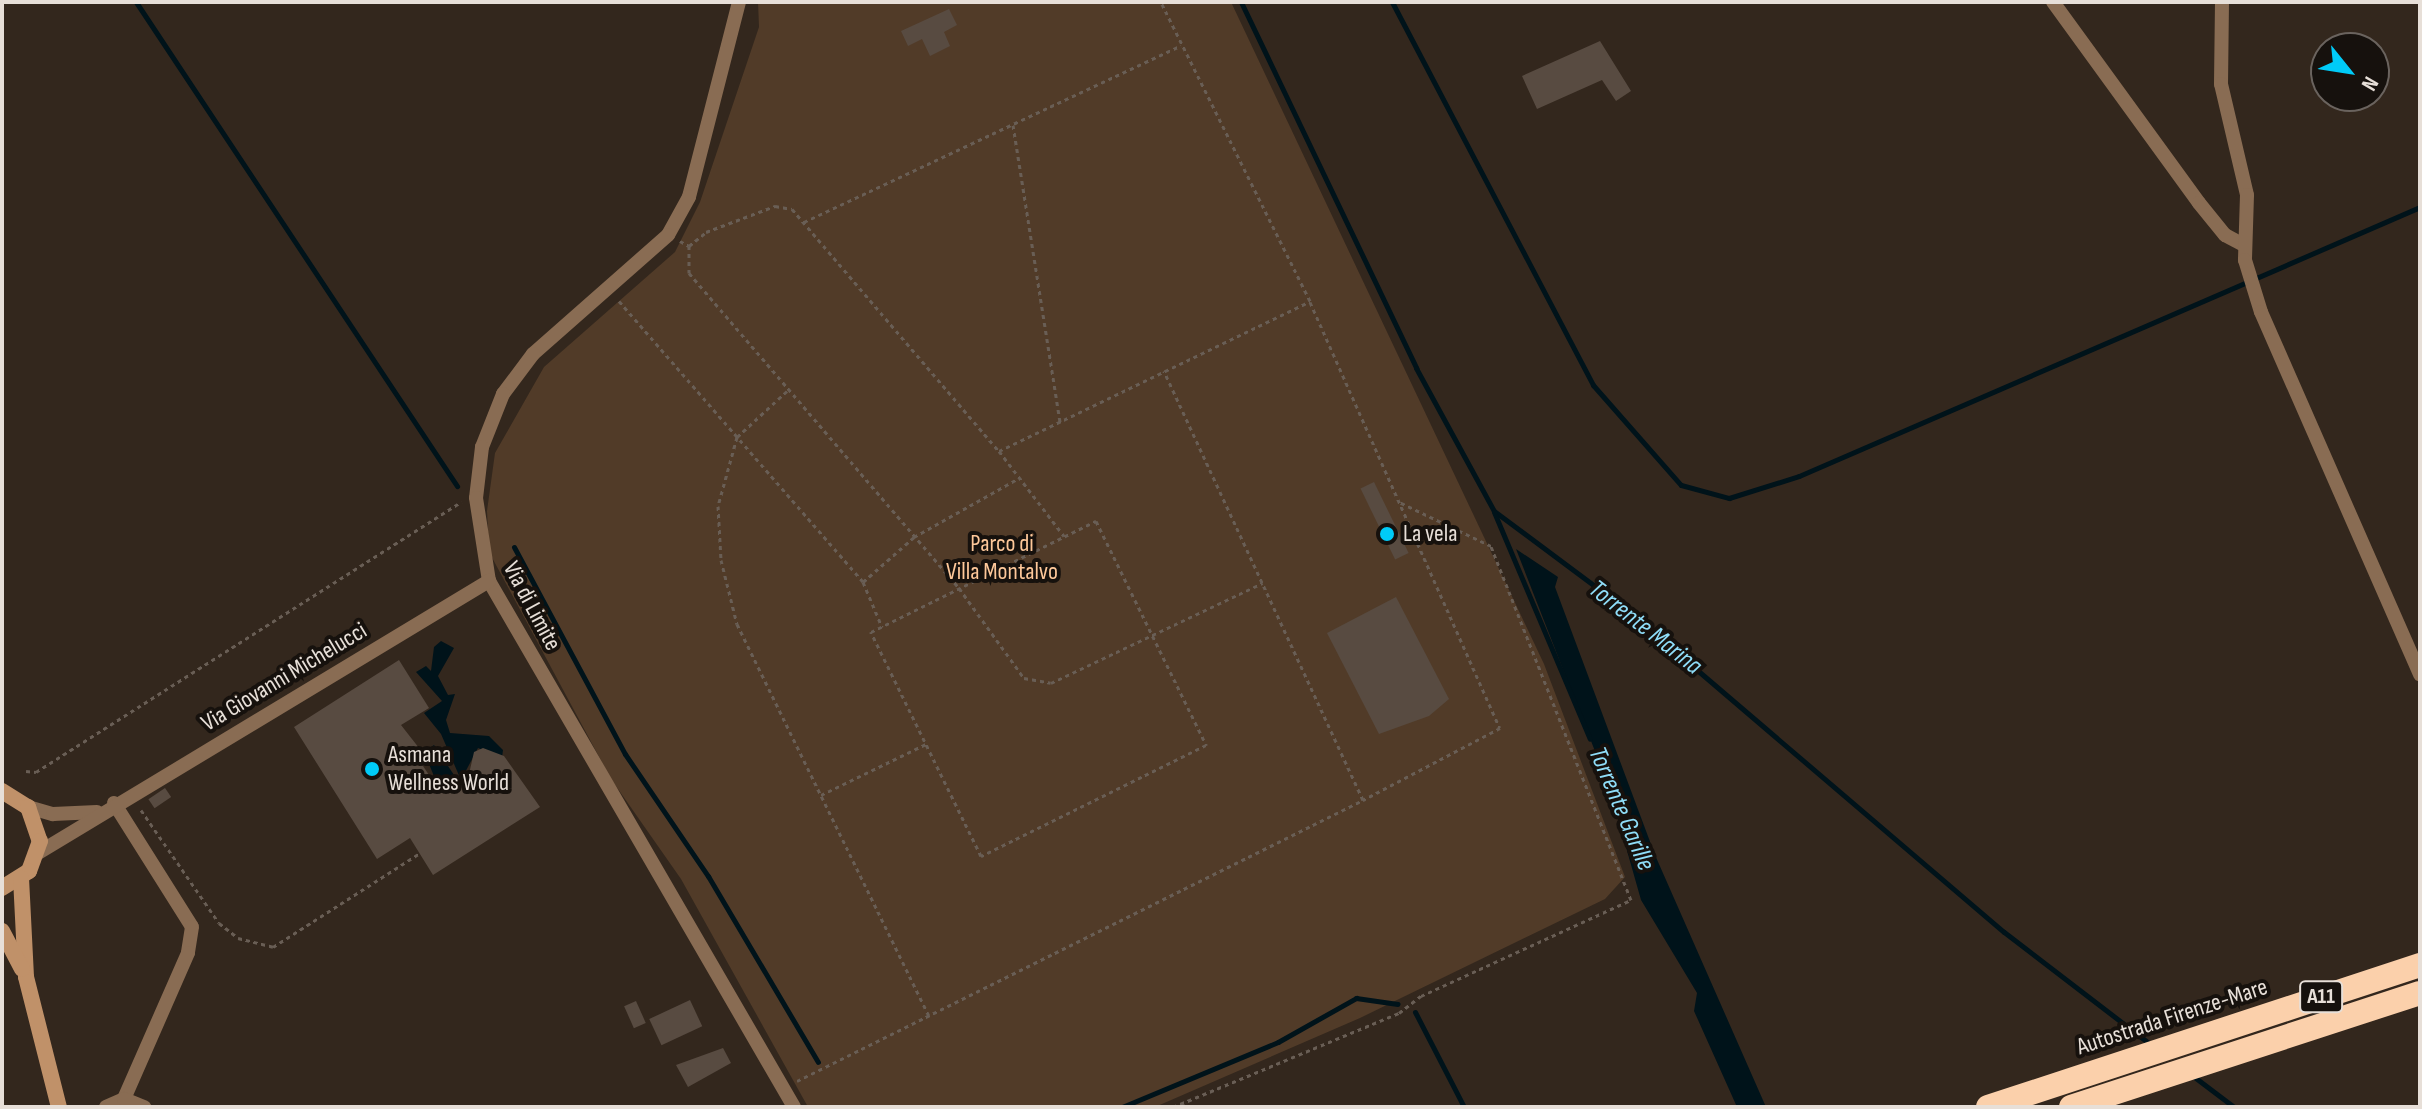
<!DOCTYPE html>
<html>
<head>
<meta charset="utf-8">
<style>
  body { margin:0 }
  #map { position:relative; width:2422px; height:1109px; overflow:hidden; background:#33271d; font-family:"Sofia Sans Condensed",sans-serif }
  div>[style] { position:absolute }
  .green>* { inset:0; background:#513b28 }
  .water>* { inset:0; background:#00131a }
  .stream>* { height:5px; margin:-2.5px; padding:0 2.5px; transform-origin:2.5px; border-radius:2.5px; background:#00131a }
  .building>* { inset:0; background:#584b41; transform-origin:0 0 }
  .path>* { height:3px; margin-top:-1.5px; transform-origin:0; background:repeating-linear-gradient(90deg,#695e55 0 4px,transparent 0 8px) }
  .street>* { height:14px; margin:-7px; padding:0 7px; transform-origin:7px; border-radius:7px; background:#896c53 }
  .secondary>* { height:16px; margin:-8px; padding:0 8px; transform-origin:8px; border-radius:8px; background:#c09169 }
  .highway>* { height:24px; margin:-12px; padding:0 12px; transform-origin:12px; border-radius:12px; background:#fbd0ab }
  .dots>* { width:22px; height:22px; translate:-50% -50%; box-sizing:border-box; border:4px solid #16110d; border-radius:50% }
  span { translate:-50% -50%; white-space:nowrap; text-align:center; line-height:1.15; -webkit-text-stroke:8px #16110d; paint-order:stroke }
  .shield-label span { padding:2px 6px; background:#16110d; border:2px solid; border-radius:6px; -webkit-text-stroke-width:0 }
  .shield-label { font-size:22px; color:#e7dfd8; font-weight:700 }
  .poi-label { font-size:24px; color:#e7dfd8 }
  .left { translate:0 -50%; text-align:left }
  .park-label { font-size:24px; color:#fec89a }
  .street-label { font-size:24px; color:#e7dfd8 }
  .water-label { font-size:26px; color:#8fddf8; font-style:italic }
  .frame { position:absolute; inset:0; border:4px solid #e7dfd8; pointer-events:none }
  .north { position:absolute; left:2310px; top:32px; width:80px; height:80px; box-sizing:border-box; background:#16110d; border:2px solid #6a635e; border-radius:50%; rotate:120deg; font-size:22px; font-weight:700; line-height:32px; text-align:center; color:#e7dfd8 }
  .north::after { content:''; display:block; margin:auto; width:28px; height:36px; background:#00cbf8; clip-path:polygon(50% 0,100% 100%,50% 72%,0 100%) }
</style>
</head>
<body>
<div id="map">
  <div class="green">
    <i style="clip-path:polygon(758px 2px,1231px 2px,1544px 664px,1625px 877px,1605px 899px,1360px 1018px,1155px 1107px,808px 1107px,681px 879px,611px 779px,489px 552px,487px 511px,495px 453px,544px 367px,675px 252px,700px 202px,759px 27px)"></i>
  </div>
  <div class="water">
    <i style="clip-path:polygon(1516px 549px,1558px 577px,1555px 587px,1655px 855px,1766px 1107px,1737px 1107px,1694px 1011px,1697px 993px,1641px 900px,1609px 787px)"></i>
    <i style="clip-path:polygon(441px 641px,454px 648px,438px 676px,448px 695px,455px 694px,446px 720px,450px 733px,489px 736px,503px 750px,502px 758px,478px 748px,461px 780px,441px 734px,424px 713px,442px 701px,416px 672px,426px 666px,431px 671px,434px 647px)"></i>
    <i style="clip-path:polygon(434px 745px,458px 781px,441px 793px,424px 752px)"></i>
  </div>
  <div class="stream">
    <i style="left:136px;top:2px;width:581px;rotate:56.45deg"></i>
    <i style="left:1241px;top:2px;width:406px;rotate:64.4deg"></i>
    <i style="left:1416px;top:368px;width:163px;rotate:61.4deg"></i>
    <i style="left:1494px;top:511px;width:167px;rotate:36.7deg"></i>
    <i style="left:1628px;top:611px;width:494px;rotate:40.5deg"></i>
    <i style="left:2004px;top:932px;width:184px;rotate:37.5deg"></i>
    <i style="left:1392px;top:2px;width:433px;rotate:62.3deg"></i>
    <i style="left:1593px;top:385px;width:133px;rotate:48.7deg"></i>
    <i style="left:1681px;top:485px;width:50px;rotate:15.2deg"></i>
    <i style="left:1729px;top:498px;width:73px;rotate:-17.4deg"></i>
    <i style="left:1799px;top:476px;width:677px;rotate:-23.42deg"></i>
    <i style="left:1494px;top:512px;width:246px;rotate:67.1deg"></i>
    <i style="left:514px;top:547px;width:235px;rotate:61.8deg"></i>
    <i style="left:625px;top:754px;width:148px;rotate:55.8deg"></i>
    <i style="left:708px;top:876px;width:216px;rotate:59.4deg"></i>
    <i style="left:1415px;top:1012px;width:107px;rotate:62.7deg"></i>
    <i style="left:2193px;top:1076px;width:51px;rotate:37.1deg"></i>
    <i style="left:1122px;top:1107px;width:169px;rotate:-22.6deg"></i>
    <i style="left:1278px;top:1042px;width:90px;rotate:-29.4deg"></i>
    <i style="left:1356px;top:998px;width:42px;rotate:8.1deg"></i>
  </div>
  <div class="building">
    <i style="clip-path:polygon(949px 9px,957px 25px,944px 32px,950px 46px,930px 56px,922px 39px,908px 46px,901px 31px)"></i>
    <i style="clip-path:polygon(1600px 41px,1631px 91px,1616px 101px,1602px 80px,1537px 109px,1522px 76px)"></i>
    <i style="left:1374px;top:482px;width:79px;height:15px;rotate:64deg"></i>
    <i style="clip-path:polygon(1396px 597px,1449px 699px,1429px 716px,1379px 734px,1327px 633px)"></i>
    <i style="clip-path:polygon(399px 660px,429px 708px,401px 725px,430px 762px,423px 766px,441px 793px,469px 774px,474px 752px,483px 748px,504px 756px,540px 807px,433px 875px,410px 838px,377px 859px,294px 727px)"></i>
    <i style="left:165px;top:788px;width:11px;height:20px;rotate:56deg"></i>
    <i style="left:690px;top:1000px;width:29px;height:45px;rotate:65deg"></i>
    <i style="left:636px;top:1001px;width:24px;height:13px;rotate:66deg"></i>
    <i style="clip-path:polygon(723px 1048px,731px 1063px,688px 1087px,676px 1065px)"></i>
  </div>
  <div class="path">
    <i style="left:1013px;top:125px;width:301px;rotate:81deg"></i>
    <i style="left:804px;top:222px;width:416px;rotate:-25.1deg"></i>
    <i style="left:680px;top:241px;width:10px;rotate:29deg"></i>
    <i style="left:689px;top:246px;width:22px;rotate:-39deg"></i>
    <i style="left:706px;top:232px;width:74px;rotate:-20.6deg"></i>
    <i style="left:775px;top:206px;width:17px;rotate:10deg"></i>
    <i style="left:792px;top:209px;width:318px;rotate:49.5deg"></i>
    <i style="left:999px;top:451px;width:345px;rotate:-25.7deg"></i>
    <i style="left:1310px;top:301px;width:334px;rotate:-116.5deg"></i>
    <i style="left:689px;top:246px;width:27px;rotate:90deg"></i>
    <i style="left:689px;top:273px;width:415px;rotate:49.4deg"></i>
    <i style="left:959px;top:588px;width:111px;rotate:54.2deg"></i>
    <i style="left:1024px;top:678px;width:27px;rotate:10deg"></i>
    <i style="left:1051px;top:683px;width:234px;rotate:-25.3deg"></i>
    <i style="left:619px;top:301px;width:372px;rotate:49deg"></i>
    <i style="left:863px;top:582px;width:49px;rotate:67.1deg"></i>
    <i style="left:1310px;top:302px;width:466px;rotate:66deg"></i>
    <i style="left:1500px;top:728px;width:155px;rotate:152.3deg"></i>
    <i style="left:787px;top:391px;width:68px;rotate:137.4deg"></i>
    <i style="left:737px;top:437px;width:72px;rotate:105.4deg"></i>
    <i style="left:718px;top:506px;width:54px;rotate:86.8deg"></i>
    <i style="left:721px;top:560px;width:66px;rotate:76deg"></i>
    <i style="left:737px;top:624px;width:436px;rotate:63.9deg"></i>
    <i style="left:999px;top:451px;width:107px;rotate:52.6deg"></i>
    <i style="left:1096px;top:521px;width:250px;rotate:63.8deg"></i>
    <i style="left:1206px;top:745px;width:251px;rotate:153.7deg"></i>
    <i style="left:981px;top:856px;width:250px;rotate:-116.2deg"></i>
    <i style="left:871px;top:632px;width:251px;rotate:-26.3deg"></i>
    <i style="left:863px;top:582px;width:68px;rotate:-41.4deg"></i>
    <i style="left:914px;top:537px;width:120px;rotate:-29.3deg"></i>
    <i style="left:26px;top:771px;width:10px;rotate:6deg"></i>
    <i style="left:36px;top:772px;width:504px;rotate:-32.43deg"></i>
    <i style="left:821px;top:795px;width:117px;rotate:-25.9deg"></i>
    <i style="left:141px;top:810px;width:137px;rotate:55.4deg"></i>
    <i style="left:219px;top:923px;width:24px;rotate:38deg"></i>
    <i style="left:238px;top:938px;width:36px;rotate:14deg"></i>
    <i style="left:273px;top:947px;width:174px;rotate:-32.6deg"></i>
    <i style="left:797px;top:1081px;width:632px;rotate:-26.4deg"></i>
    <i style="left:1363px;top:800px;width:473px;rotate:-114.9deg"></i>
    <i style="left:1173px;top:1107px;width:245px;rotate:-22.6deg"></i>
    <i style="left:1399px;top:1013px;width:28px;rotate:-38deg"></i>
    <i style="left:1421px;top:996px;width:231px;rotate:-24.6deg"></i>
    <i style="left:1631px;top:900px;width:381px;rotate:-111.6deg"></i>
    <i style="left:1491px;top:546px;width:102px;rotate:-154.4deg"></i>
  </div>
  <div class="street">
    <i style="left:739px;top:2px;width:201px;rotate:104.4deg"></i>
    <i style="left:689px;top:197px;width:43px;rotate:118.9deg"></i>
    <i style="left:668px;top:235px;width:180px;rotate:138.6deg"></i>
    <i style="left:533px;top:354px;width:50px;rotate:126.9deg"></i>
    <i style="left:503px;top:394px;width:57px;rotate:111.6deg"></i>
    <i style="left:482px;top:447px;width:51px;rotate:96.7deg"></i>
    <i style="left:476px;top:498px;width:84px;rotate:81.1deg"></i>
    <i style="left:489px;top:581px;width:608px;rotate:59.89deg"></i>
    <i style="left:2053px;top:2px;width:248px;rotate:54deg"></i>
    <i style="left:2199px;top:203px;width:41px;rotate:50.9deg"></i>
    <i style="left:2225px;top:235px;width:21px;rotate:28deg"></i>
    <i style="left:2222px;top:2px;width:82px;rotate:90.7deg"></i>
    <i style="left:2221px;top:84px;width:114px;rotate:76.8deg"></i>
    <i style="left:2247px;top:195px;width:65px;rotate:91.8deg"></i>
    <i style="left:2245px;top:260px;width:54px;rotate:72.9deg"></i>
    <i style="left:2261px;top:312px;width:396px;rotate:66.3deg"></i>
    <i style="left:114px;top:803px;width:146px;rotate:57.8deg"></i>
    <i style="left:192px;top:927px;width:26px;rotate:99deg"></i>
    <i style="left:188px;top:953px;width:159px;rotate:113.7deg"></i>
    <i style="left:28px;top:807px;width:26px;rotate:16deg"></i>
    <i style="left:53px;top:814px;width:44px;rotate:-2.6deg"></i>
    <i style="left:38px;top:853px;width:527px;rotate:-31.09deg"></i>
    <i style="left:106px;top:1107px;width:20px;rotate:-24deg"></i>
    <i style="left:124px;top:1099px;width:22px;rotate:22deg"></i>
  </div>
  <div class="secondary">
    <i style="left:2px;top:791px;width:31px;rotate:32deg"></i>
    <i style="left:28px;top:807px;width:36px;rotate:71deg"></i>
    <i style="left:40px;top:841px;width:32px;rotate:110deg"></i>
    <i style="left:29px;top:871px;width:32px;rotate:148deg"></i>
    <i style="left:21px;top:878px;width:99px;rotate:87.1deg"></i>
    <i style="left:26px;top:977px;width:134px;rotate:75.8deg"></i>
    <i style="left:2px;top:931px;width:43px;rotate:62.2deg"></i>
  </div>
  <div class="highway">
    <i style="left:1988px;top:1107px;width:455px;rotate:-18.2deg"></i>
    <i style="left:2071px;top:1107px;width:367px;rotate:-18.1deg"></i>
  </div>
  <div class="dots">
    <i style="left:1387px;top:534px;background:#00cbf8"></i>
    <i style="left:372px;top:769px;background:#00cbf8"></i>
  </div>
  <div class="shield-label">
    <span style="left:2321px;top:997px">A11</span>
  </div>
  <div class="poi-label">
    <span class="left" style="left:1403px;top:534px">La vela</span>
    <span class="left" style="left:388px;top:769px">Asmana<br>Wellness World</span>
  </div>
  <div class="park-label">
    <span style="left:1002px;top:558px">Parco di<br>Villa Montalvo</span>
  </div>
  <div class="street-label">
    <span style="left:532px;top:606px;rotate:62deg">Via di Limite</span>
    <span style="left:284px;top:677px;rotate:-31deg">Via Giovanni Michelucci</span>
    <span style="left:2172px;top:1017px;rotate:-18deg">Autostrada Firenze-Mare</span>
  </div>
  <div class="water-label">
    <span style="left:1645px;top:628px;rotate:38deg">Torrente Marina</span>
    <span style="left:1621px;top:809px;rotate:67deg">Torrente Garille</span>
  </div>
  <div class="frame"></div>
  <div class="north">N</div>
</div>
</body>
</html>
